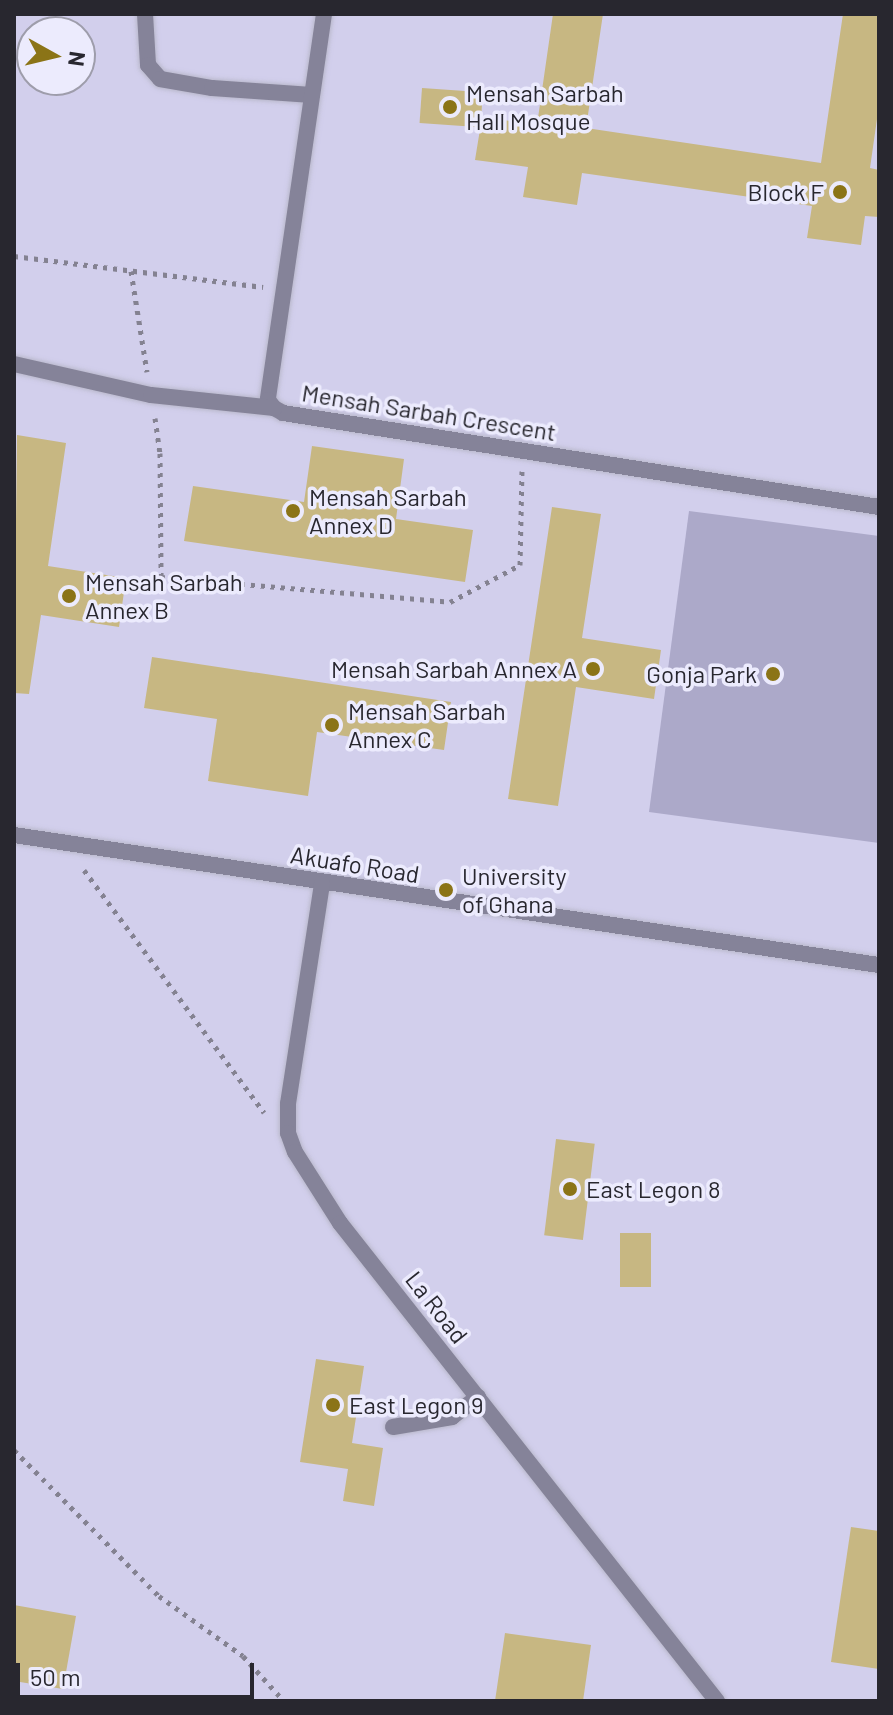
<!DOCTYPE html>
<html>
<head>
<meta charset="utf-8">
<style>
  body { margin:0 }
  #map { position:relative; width:893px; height:1715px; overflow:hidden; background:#dfddf3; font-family:Barlow,sans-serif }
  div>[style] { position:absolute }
  .built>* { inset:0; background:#d2cfec }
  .green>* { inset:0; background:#aca9c9 }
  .building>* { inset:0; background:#c7b782; transform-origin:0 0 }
  .path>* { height:5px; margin-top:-2.5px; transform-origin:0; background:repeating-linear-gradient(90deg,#848291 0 4px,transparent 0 10px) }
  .roads { filter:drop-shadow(0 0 2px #bab9cc) drop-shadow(0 0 2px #bab9cc) }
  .lane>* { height:16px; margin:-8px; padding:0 8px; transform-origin:8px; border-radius:8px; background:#858399 }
  .street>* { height:16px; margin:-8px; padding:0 8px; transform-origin:8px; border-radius:8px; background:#858399 }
  .dots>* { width:22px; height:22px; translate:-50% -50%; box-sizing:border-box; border:4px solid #ecebfd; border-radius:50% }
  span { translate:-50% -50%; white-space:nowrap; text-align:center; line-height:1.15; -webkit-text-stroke:7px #ecebfd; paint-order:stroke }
  .poi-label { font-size:24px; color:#28272f }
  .left { translate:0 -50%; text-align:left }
  .right { translate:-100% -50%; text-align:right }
  .street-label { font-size:24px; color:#28272f }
  .frame { position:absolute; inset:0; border:16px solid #28272f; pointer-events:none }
  .north { position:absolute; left:16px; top:16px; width:80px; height:80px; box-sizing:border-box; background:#ecebfd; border:2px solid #9e9dab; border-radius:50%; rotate:98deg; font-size:22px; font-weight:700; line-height:32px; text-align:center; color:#28272f }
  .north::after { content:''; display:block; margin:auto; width:28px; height:36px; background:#8b7417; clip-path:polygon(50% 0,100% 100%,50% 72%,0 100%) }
  .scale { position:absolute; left:16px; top:1663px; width:238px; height:36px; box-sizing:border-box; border:4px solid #28272f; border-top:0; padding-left:10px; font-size:24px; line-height:28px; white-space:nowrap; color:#28272f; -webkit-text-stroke:6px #ecebfd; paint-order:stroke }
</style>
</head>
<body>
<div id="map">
  <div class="built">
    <i style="clip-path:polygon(evenodd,14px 14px,879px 14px,879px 1701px,14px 1701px,14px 14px,32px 32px,80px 32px,80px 80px,32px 80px,32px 32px)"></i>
  </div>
  <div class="green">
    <i style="clip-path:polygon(689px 511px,879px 536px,879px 843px,649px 812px)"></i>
  </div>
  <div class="building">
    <i style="clip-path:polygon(553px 14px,603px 14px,586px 128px,821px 163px,843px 14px,879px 14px,879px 105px,870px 168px,879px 170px,879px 217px,865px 216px,861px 245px,807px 238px,812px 206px,582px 173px,577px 205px,523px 197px,528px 167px,475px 160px,482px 117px,537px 125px)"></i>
    <i style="left:422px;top:88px;width:61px;height:35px;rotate:4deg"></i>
    <i style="clip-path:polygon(17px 435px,66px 443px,48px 566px,126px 578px,119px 627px,41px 615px,29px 694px,14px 693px)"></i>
    <i style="clip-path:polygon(312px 446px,404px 459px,396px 519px,473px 530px,465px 582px,184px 541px,193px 486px,304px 502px)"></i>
    <i style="clip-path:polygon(552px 507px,601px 514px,582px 638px,661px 650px,654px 699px,576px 687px,558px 806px,508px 799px)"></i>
    <i style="clip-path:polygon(152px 657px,451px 702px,444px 750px,317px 732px,308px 796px,208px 781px,217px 719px,144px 708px)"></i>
    <i style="left:556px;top:1139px;width:39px;height:97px;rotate:7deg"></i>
    <i style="left:620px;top:1233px;width:31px;height:54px"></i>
    <i style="clip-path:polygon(316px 1359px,364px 1366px,352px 1443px,383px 1448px,374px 1506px,343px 1501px,348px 1469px,300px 1462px)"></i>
    <i style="clip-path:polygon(851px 1527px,879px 1531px,879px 1669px,831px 1662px)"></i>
    <i style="clip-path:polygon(14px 1605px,76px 1616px,63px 1689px,14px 1681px)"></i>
    <i style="clip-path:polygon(505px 1633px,591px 1645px,583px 1701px,495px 1701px)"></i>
  </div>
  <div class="path">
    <i style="left:14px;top:256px;width:251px;rotate:7.1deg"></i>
    <i style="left:131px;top:271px;width:102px;rotate:81deg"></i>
    <i style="left:155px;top:418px;width:35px;rotate:82deg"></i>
    <i style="left:160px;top:453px;width:124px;rotate:89.5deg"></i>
    <i style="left:161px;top:577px;width:290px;rotate:4.9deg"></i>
    <i style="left:450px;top:602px;width:79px;rotate:-27.9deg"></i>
    <i style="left:520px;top:565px;width:94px;rotate:-88.8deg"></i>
    <i style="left:84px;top:870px;width:302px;rotate:53.4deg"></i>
    <i style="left:14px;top:1450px;width:206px;rotate:45.2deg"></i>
    <i style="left:159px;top:1596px;width:103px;rotate:35.5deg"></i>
    <i style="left:243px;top:1656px;width:61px;rotate:47.7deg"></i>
  </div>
  <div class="roads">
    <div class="lane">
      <i style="left:145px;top:14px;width:51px;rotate:86.6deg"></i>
      <i style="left:148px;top:65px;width:18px;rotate:49deg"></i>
      <i style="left:160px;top:79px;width:53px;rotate:9.8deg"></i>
      <i style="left:212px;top:88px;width:100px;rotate:4deg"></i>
    </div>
    <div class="street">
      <i style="left:324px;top:14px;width:390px;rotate:98.3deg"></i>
      <i style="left:268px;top:400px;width:10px;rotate:53deg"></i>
      <i style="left:274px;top:408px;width:10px;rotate:29deg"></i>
      <i style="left:283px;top:413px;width:603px;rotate:8.96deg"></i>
      <i style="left:14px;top:364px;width:140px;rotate:12.8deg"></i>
      <i style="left:151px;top:395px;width:124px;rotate:6deg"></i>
      <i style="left:14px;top:835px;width:875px;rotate:8.55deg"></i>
      <i style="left:322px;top:884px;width:223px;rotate:98.8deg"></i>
      <i style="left:288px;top:1104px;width:29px;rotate:90deg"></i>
      <i style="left:288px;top:1133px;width:20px;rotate:70deg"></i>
      <i style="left:295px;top:1152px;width:84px;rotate:57.6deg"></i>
      <i style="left:340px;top:1223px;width:609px;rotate:51.74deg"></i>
      <i style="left:393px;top:1427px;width:60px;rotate:-9.6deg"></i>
      <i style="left:452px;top:1417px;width:33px;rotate:-38deg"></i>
    </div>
  </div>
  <div class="dots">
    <i style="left:450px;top:107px;background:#8b7417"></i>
    <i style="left:840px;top:192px;background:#8b7417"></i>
    <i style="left:293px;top:511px;background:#8b7417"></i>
    <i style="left:69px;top:596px;background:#8b7417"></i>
    <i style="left:593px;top:669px;background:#8b7417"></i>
    <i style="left:773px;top:674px;background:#8b7417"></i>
    <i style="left:332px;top:725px;background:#8b7417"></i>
    <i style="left:446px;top:890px;background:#8b7417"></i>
    <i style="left:570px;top:1189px;background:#8b7417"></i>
    <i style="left:333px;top:1405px;background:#8b7417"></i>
  </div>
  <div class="poi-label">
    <span class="left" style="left:466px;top:107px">Mensah Sarbah<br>Hall Mosque</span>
    <span class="right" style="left:824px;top:192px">Block F</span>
    <span class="left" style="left:309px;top:511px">Mensah Sarbah<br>Annex D</span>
    <span class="left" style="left:85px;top:596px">Mensah Sarbah<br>Annex B</span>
    <span class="right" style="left:577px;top:669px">Mensah Sarbah Annex A</span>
    <span class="right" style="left:757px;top:674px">Gonja Park</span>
    <span class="left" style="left:348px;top:725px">Mensah Sarbah<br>Annex C</span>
    <span class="left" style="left:462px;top:890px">University<br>of Ghana</span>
    <span class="left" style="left:586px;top:1189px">East Legon 8</span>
    <span class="left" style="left:349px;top:1405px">East Legon 9</span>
  </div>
  <div class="street-label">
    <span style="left:429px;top:412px;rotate:9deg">Mensah Sarbah Crescent</span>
    <span style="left:355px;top:864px;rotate:9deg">Akuafo Road</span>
    <span style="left:437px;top:1307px;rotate:52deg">La Road</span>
  </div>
  <div class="frame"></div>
  <div class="north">N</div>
  <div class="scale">50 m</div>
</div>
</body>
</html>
